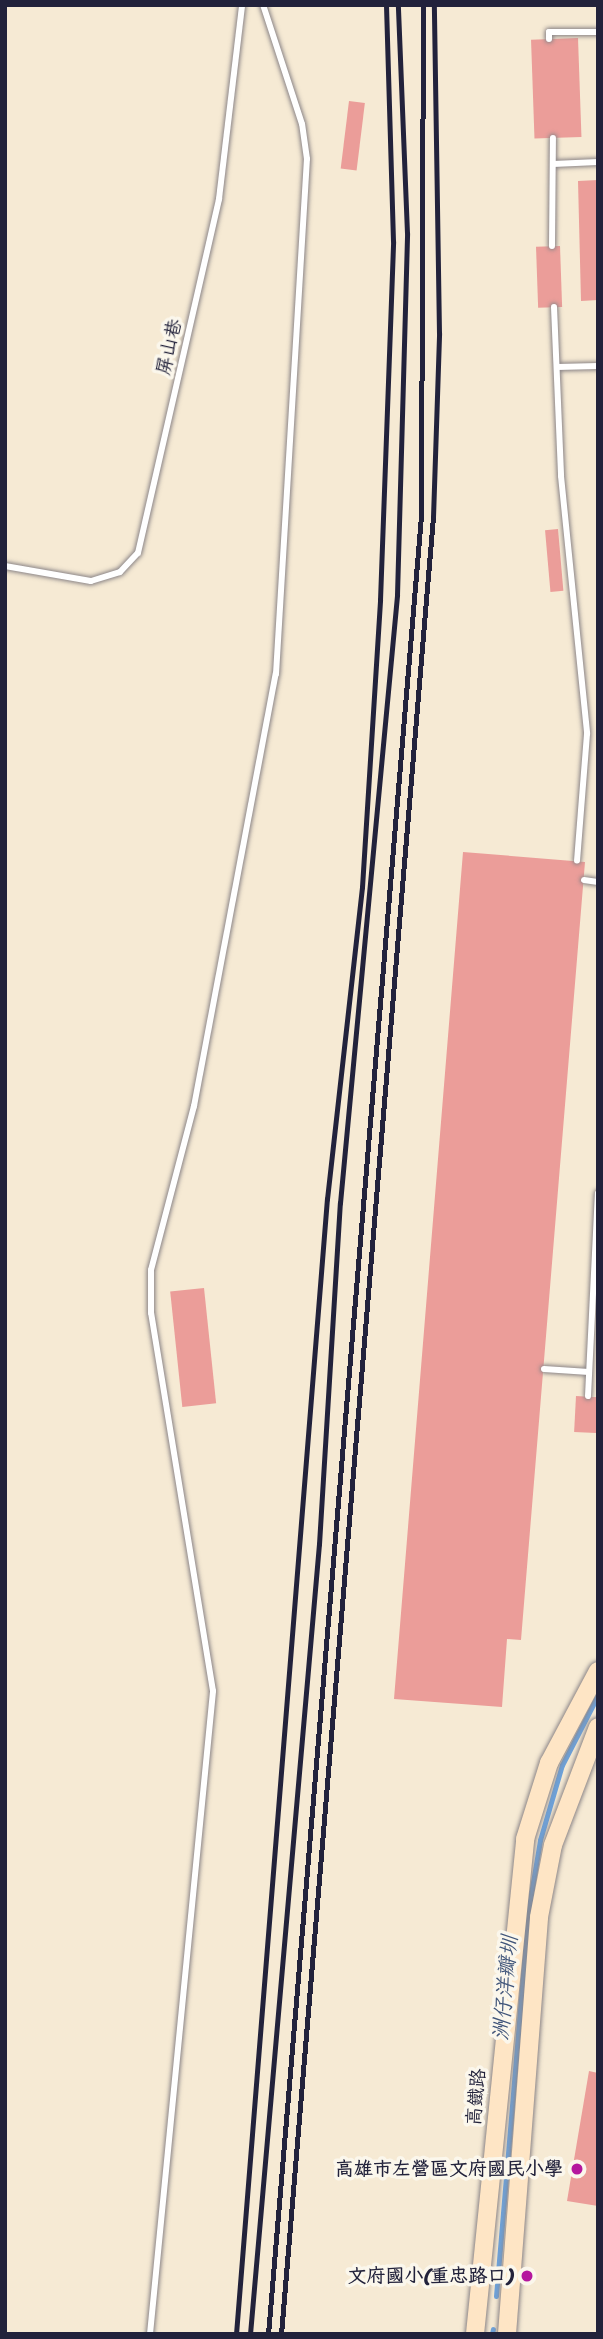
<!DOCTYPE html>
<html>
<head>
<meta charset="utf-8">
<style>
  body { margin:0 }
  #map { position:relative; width:603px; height:2339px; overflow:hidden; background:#f6ead4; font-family:Sriracha,"LXGW WenKai TC",sans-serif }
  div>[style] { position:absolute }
  .stream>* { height:5px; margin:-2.5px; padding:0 2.5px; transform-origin:2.5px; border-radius:2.5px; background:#6da1d9 }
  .building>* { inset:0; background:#eb9d99; transform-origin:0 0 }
  .roads { filter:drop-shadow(0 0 2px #8c8688) drop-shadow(0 0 2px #8c8688) }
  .lane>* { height:6px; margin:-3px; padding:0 3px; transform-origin:3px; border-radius:3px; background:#fff }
  .secondary>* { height:18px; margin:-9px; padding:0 9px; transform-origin:9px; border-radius:9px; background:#fee5c5 }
  .rail>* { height:5px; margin:-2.5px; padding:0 2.5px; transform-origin:2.5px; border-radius:2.5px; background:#22223b }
  .dots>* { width:19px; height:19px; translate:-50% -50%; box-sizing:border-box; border:4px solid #fbf7ec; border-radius:50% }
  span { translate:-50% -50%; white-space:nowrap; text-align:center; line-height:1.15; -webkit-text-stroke:7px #fbf7ec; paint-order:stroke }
  .street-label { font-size:19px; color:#22223b }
  .poi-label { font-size:19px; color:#22223b; font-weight:700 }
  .right { translate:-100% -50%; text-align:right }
  .water-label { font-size:21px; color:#40557a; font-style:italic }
  .frame { position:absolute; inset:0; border:7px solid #22223b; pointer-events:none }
</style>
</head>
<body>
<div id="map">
  <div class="stream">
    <i style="left:496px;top:2296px;width:385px;rotate:-85.2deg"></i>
    <i style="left:528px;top:1912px;width:73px;rotate:-80.5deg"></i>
    <i style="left:540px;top:1840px;width:78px;rotate:-73.7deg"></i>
    <i style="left:562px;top:1765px;width:79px;rotate:-62.8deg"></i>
    <i style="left:492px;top:2334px;width:5px;rotate:-79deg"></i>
  </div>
  <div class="building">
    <i style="left:578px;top:38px;width:99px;height:47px;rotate:88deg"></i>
    <i style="left:349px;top:101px;width:16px;height:68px;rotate:7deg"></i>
    <i style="clip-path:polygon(598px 180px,598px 300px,581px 301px,578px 181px)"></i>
    <i style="left:560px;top:246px;width:61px;height:24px;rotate:88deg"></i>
    <i style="left:558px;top:529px;width:62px;height:13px;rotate:85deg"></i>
    <i style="clip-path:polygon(463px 852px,585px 862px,521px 1640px,507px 1639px,502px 1707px,394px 1699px)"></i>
    <i style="left:204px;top:1288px;width:116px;height:34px;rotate:84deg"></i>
    <i style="left:576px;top:1396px;width:22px;height:36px;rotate:3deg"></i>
    <i style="clip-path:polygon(589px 2071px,598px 2073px,598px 2206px,567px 2201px)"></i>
  </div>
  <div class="roads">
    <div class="lane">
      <i style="left:549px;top:39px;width:7px;rotate:-90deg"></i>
      <i style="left:549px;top:32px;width:49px"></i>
      <i style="left:553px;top:164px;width:45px;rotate:-2.5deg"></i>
      <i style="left:552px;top:246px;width:108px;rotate:-89.5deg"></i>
      <i style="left:554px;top:307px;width:169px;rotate:87.6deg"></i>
      <i style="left:561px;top:476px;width:259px;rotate:84.2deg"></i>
      <i style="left:587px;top:734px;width:127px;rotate:94.5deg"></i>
      <i style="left:557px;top:367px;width:41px;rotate:-1.4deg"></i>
      <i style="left:5px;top:566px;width:87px;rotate:9.9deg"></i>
      <i style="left:91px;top:581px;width:30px;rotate:-17deg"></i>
      <i style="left:120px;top:572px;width:26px;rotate:-47deg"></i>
      <i style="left:138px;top:553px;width:363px;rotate:-77.1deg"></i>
      <i style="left:219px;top:199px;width:195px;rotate:-83.2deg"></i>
      <i style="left:584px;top:880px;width:14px;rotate:8deg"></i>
      <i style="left:544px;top:1369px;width:45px;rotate:3.8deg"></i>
      <i style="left:588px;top:1396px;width:203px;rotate:-87.2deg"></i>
      <i style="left:150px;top:2334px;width:646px;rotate:-84.4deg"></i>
      <i style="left:213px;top:1691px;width:383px;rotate:-99.3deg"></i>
      <i style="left:151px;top:1313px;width:43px;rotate:-90deg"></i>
      <i style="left:151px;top:1270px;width:170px;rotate:-75.3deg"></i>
      <i style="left:194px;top:1106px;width:440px;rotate:-79.3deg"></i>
      <i style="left:276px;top:674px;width:516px;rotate:-86.56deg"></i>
      <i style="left:307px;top:159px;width:35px;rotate:-98deg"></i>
      <i style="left:302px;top:124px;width:125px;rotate:-108.1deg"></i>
    </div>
    <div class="secondary">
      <i style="left:475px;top:2334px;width:498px;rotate:-84.2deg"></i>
      <i style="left:525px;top:1839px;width:80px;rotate:-72.5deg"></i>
      <i style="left:549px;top:1763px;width:104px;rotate:-62deg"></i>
      <i style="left:507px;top:2334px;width:418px;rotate:-85.6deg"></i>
      <i style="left:539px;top:1917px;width:73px;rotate:-79deg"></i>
      <i style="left:553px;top:1845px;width:126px;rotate:-69.1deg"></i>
    </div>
  </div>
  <div class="rail">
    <i style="left:236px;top:2334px;width:1139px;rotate:-85.42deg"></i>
    <i style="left:327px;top:1199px;width:314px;rotate:-83.6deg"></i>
    <i style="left:362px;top:887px;width:288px;rotate:-86.4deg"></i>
    <i style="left:380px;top:600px;width:359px;rotate:-87.9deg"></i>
    <i style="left:393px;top:241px;width:236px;rotate:-91.7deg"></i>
    <i style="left:250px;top:2334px;width:793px;rotate:-85.01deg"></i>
    <i style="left:319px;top:1544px;width:342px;rotate:-86.5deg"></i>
    <i style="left:340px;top:1203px;width:611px;rotate:-84.64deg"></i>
    <i style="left:397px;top:595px;width:362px;rotate:-88.4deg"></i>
    <i style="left:407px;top:233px;width:228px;rotate:-92.3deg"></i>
    <i style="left:268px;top:2334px;width:1824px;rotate:-85.19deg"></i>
    <i style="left:421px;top:516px;width:511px;rotate:-89.78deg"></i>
    <i style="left:281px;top:2334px;width:1823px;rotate:-85.22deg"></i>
    <i style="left:433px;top:517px;width:184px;rotate:-88.1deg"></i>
    <i style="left:439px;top:333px;width:328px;rotate:-90.9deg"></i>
  </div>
  <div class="dots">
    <i style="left:577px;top:2169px;background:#b5179e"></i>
    <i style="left:527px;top:2276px;background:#b5179e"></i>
  </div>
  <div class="street-label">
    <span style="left:169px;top:347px;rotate:-77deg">屏山巷</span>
    <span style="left:476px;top:2097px;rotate:-85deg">高鐵路</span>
  </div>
  <div class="poi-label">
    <span class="right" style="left:563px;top:2169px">高雄市左營區文府國民小學</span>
    <span class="right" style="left:513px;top:2276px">文府國小(重忠路口)</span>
  </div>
  <div class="water-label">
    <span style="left:505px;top:1988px;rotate:-85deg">洲仔洋瓣圳</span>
  </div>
  <div class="frame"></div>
</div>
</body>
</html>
